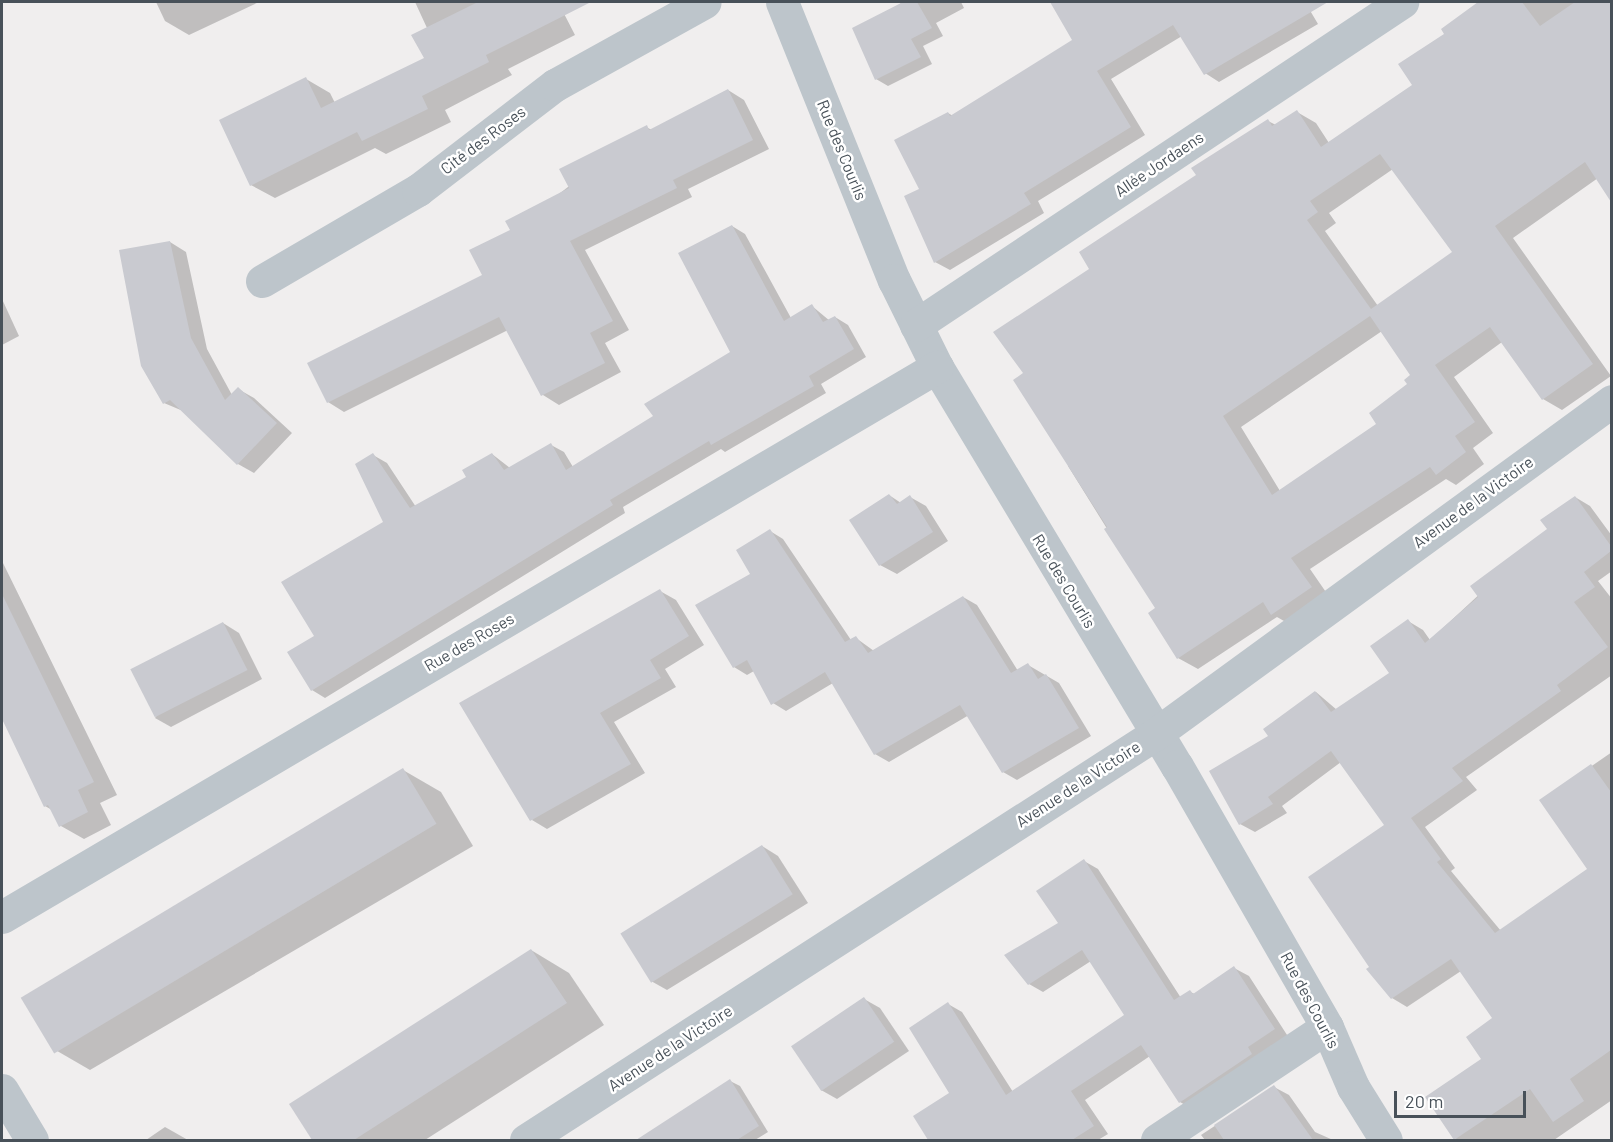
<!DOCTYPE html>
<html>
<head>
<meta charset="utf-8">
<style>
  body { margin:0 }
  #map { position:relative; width:1613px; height:1142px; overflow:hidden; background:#f0eeee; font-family:Barlow,sans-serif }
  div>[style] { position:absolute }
  .shadow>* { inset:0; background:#0003 }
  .building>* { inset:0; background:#c9cad0; transform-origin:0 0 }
  .minor>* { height:33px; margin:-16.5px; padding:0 16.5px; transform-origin:16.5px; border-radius:16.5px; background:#bdc5cb }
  span { translate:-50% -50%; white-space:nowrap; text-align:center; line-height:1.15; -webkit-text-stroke:5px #fff; paint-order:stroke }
  .street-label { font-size:16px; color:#485159 }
  .frame { position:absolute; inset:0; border:3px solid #485159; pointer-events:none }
  .scale { position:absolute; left:1394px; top:1091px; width:132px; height:27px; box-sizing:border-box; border:3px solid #485159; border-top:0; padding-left:8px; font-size:18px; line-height:21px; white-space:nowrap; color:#485159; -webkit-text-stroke:4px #fff; paint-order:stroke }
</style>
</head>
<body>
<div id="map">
  <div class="shadow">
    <i style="clip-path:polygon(156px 2px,259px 2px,189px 35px,165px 21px)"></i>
    <i style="clip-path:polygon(415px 2px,558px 2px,575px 35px,508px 69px,512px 75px,445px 110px,451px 122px,386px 154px,375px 148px,275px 198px,251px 185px,306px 79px,330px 93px,335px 103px,426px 59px,427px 28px)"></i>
    <i style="clip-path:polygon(901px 2px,961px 2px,964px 8px,936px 23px,943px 36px,923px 46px,932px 64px,888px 86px,876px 79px)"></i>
    <i style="clip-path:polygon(1051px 2px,1138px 2px,1141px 7px,1151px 2px,1305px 2px,1318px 24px,1219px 82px,1205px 73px,1182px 36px,1111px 79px,1145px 135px,1038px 201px,1044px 213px,950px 270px,935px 262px,921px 190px,948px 113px,953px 116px,1074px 40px)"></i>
    <i style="clip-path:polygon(evenodd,1482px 2px,1612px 2px,1612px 198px,1598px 178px,1513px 238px,1611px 376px,1562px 410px,1543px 399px,1502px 342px,1454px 377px,1493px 433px,1473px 448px,1484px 464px,1456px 485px,1446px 479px,1310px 569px,1330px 598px,1291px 625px,1277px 617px,1198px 669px,1178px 658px,1157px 609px,1068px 466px,1071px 464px,1025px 374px,1091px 269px,1198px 175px,1268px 121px,1276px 125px,1297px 112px,1316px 123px,1329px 143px,1414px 86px,1447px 34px,1443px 29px,1482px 2px,1393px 169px,1454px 253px,1378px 306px,1325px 231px,1336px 223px,1329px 213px,1393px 169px,1482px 2px,1382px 331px,1412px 376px,1409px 384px,1378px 425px,1280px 491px,1241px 427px,1382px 331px)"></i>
    <i style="clip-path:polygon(728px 90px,744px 100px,769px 149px,688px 189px,692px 197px,585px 250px,629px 330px,605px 343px,621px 372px,559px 405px,543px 395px,508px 330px,344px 412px,328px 402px,484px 276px,512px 230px,646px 127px,652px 130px)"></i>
    <i style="clip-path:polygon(732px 226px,745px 234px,791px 318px,812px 306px,830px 321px,835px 317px,848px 325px,866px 357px,821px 384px,826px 393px,725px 452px,721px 449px,623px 507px,625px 513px,325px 698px,312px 690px,316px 636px,385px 522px,373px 455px,387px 463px,416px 507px,468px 478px,492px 454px,510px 468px,551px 445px,564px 452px,573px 467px,655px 417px,732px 353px)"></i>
    <i style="clip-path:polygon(170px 242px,186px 252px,207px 349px,232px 395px,238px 389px,254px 398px,292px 433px,254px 473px,238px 464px,183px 411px,164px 403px)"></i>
    <i style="clip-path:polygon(2px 299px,19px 336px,2px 345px)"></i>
    <i style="clip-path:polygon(889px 495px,901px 503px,910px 497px,926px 506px,948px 541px,897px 574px,880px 565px)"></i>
    <i style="clip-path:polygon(1575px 497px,1590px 506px,1612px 536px,1612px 571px,1598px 581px,1612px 599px,1612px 675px,1466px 777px,1477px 790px,1425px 827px,1455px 868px,1451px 871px,1501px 931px,1589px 870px,1541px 801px,1612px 752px,1612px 1100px,1554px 1140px,1457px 1140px,1427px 1098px,1483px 1059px,1494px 1019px,1461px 971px,1407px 1007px,1392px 998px,1371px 967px,1386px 825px,1341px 762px,1282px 806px,1287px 813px,1255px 832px,1240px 824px,1270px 736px,1316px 692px,1337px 710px,1391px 673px,1408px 621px,1423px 630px,1430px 640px,1549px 530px)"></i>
    <i style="clip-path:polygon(770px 531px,783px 539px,851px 640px,856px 638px,874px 651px,963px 597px,977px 605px,1018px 671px,1028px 665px,1059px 683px,1091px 736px,1017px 780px,1003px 772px,969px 715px,889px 762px,875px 754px,833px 683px,786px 711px,773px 703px,754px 671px,747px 675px,734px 667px,753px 575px)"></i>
    <i style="clip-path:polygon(2px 561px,117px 795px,100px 803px,111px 825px,84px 839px,61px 826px,52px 810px,45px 806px,2px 716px)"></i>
    <i style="clip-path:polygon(660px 591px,676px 600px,704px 645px,665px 669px,676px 687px,614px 722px,645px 773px,547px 829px,532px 820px)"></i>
    <i style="clip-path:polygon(223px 623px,239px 633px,262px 679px,171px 727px,155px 718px)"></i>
    <i style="clip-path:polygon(403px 770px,441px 792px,473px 846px,90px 1070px,52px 1048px)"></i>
    <i style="clip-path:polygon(762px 846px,778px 856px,808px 903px,667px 990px,651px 981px)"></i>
    <i style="clip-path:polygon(1084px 861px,1098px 869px,1181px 998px,1190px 992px,1195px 994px,1234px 968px,1249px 976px,1289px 1038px,1194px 1110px,1180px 1102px,1150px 1056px,1085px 1100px,1108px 1134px,1098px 1140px,930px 1140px,915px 1116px,951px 1093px,948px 1004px,962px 1012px,1013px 1092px,1126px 1016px,1091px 961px,1043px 992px,1029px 984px,1060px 924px)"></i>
    <i style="clip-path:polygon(531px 950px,569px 973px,604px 1025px,425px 1140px,314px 1140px,291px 1105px)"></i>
    <i style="clip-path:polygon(864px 999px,880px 1008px,909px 1051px,837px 1099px,821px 1090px)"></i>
    <i style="clip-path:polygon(730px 1081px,740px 1086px,768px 1132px,755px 1140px,652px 1140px)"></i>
    <i style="clip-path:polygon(1274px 1087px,1289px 1095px,1315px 1132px,1333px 1140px,1205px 1140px,1201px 1135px)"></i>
    <i style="clip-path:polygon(165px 1127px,188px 1140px,146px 1140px)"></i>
  </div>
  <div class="building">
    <i style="clip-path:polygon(478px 2px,591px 2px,486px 55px,489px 62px,422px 96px,428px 109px,362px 141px,357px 132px,250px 186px,219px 120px,306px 77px,321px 108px,424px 58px,411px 35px)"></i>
    <i style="clip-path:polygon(903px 2px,917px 2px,932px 28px,911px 39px,921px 57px,875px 80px,852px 28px)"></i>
    <i style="clip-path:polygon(1050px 2px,1328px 2px,1204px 75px,1173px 25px,1097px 71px,1131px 127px,1024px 193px,1031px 204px,934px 263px,904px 196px,919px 189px,894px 140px,948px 112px,950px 116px,1072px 40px)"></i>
    <i style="clip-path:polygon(evenodd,1478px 2px,1522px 2px,1540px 26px,1575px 2px,1611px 2px,1611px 202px,1585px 162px,1495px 226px,1593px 364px,1542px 400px,1490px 327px,1435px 365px,1475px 422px,1455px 436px,1466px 452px,1436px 475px,1430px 467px,1291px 558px,1312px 587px,1271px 615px,1263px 602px,1177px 659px,1148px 613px,1155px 608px,1104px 529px,1107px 527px,1013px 380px,1023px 373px,993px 332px,1089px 269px,1079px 252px,1196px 175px,1191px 168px,1268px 119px,1272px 126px,1297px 110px,1321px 147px,1412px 85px,1398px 64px,1444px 34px,1441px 29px,1478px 2px,1380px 154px,1452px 252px,1371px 309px,1307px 220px,1318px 212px,1310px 201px,1380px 154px,1478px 2px,1370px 316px,1410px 375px,1404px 380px,1407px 384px,1369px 413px,1376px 424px,1272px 495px,1223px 416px,1370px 316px)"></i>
    <i style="clip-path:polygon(728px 89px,753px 140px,673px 180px,677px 188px,570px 241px,613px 321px,590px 333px,605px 363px,541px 396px,499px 317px,327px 403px,307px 363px,482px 275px,469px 250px,510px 230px,505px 221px,569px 188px,559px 169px,647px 125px,649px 130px)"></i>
    <i style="clip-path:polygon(732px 225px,784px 321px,812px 304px,823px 322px,835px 316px,854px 349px,809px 376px,814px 386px,711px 445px,709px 441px,610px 500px,613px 505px,311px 691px,287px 652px,314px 636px,281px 582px,383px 522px,355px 464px,373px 453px,410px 508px,466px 477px,462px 470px,492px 453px,504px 470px,551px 443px,566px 470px,653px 416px,644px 404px,730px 352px,678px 253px)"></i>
    <i style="clip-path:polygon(170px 241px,191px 338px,225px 400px,238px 387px,277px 423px,237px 465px,170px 400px,163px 404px,141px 366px,119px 250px)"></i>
    <i style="clip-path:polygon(889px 494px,897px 504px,910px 495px,933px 532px,879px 566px,849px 520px)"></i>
    <i style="clip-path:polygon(1575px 496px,1611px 546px,1611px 551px,1584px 572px,1595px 587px,1574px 602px,1608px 647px,1557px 685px,1561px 691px,1452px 768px,1463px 781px,1411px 818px,1441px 859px,1437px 862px,1495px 933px,1587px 869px,1539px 800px,1591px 764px,1611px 792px,1611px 1050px,1570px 1079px,1584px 1101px,1553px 1122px,1530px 1089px,1454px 1140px,1425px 1097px,1481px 1059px,1466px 1037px,1492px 1018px,1451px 959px,1391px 999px,1366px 969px,1369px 967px,1308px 877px,1384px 825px,1331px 751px,1268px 797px,1273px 804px,1239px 825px,1209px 771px,1268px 736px,1263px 729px,1315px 691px,1331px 712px,1389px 673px,1370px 646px,1408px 619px,1425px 643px,1478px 597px,1470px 586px,1547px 529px,1540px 520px)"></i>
    <i style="clip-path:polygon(770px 529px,845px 642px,856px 636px,868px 653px,963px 596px,1011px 673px,1028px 663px,1038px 679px,1046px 674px,1079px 728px,1002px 773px,960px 705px,874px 755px,825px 672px,771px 705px,747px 660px,733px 668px,695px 605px,750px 574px,736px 550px)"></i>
    <i style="clip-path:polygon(660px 589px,689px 636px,650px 660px,661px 678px,600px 713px,631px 764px,530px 821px,459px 703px)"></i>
    <i style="clip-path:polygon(2px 594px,94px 782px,78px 790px,88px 812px,59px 827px,48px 805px,44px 807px,2px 719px)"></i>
    <i style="left:223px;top:622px;width:54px;height:104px;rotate:63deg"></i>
    <i style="left:403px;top:768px;width:65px;height:446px;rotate:59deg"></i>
    <i style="left:762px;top:845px;width:58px;height:167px;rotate:58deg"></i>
    <i style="clip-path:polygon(1084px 859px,1174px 1000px,1190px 990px,1193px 994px,1234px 966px,1275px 1029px,1248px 1047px,1252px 1054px,1179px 1103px,1141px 1045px,1071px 1091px,1094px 1126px,1072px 1140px,928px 1140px,913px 1116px,949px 1093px,909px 1028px,948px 1002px,1006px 1095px,1124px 1015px,1082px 950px,1028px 985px,1004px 955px,1058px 923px,1036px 891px)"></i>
    <i style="clip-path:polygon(531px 949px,567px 1003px,354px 1140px,312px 1140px,289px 1104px)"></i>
    <i style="left:864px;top:997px;width:54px;height:88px;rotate:56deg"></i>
    <i style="clip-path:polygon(730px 1079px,759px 1126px,737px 1140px,636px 1140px)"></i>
    <i style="clip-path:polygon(1274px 1085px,1313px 1140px,1224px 1140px,1214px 1125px)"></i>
  </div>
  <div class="minor">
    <i style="left:782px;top:2px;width:300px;rotate:68.1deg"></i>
    <i style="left:894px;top:280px;width:97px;rotate:63.7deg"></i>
    <i style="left:937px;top:367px;width:466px;rotate:59deg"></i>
    <i style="left:1177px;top:766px;width:301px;rotate:60.1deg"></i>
    <i style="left:1327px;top:1027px;width:65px;rotate:66.6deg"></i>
    <i style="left:1353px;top:1087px;width:62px;rotate:58.1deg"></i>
    <i style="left:262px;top:281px;width:181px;rotate:-30.3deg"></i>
    <i style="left:418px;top:190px;width:173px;rotate:-37.5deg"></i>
    <i style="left:555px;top:85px;width:171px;rotate:-29deg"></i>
    <i style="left:916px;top:325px;width:584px;rotate:-33.61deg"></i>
    <i style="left:2px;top:917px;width:1085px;rotate:-30.47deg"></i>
    <i style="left:2px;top:1090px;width:58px;rotate:59deg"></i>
    <i style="left:526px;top:1140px;width:747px;rotate:-32.82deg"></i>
    <i style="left:1154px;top:735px;width:567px;rotate:-36.1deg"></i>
    <i style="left:1157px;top:1140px;width:204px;rotate:-33.6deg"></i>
  </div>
  <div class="street-label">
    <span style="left:483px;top:140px;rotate:-37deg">Cité des Roses</span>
    <span style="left:842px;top:150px;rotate:68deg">Rue des Courlis</span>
    <span style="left:1159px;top:164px;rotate:-34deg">Allée Jordaens</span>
    <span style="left:1473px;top:502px;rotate:-36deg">Avenue de la Victoire</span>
    <span style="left:1064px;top:581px;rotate:59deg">Rue des Courlis</span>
    <span style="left:469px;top:642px;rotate:-30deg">Rue des Roses</span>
    <span style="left:1078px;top:784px;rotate:-33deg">Avenue de la Victoire</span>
    <span style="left:1310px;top:1000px;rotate:62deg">Rue des Courlis</span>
    <span style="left:670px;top:1048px;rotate:-33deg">Avenue de la Victoire</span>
  </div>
  <div class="frame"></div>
  <div class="scale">20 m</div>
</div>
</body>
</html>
